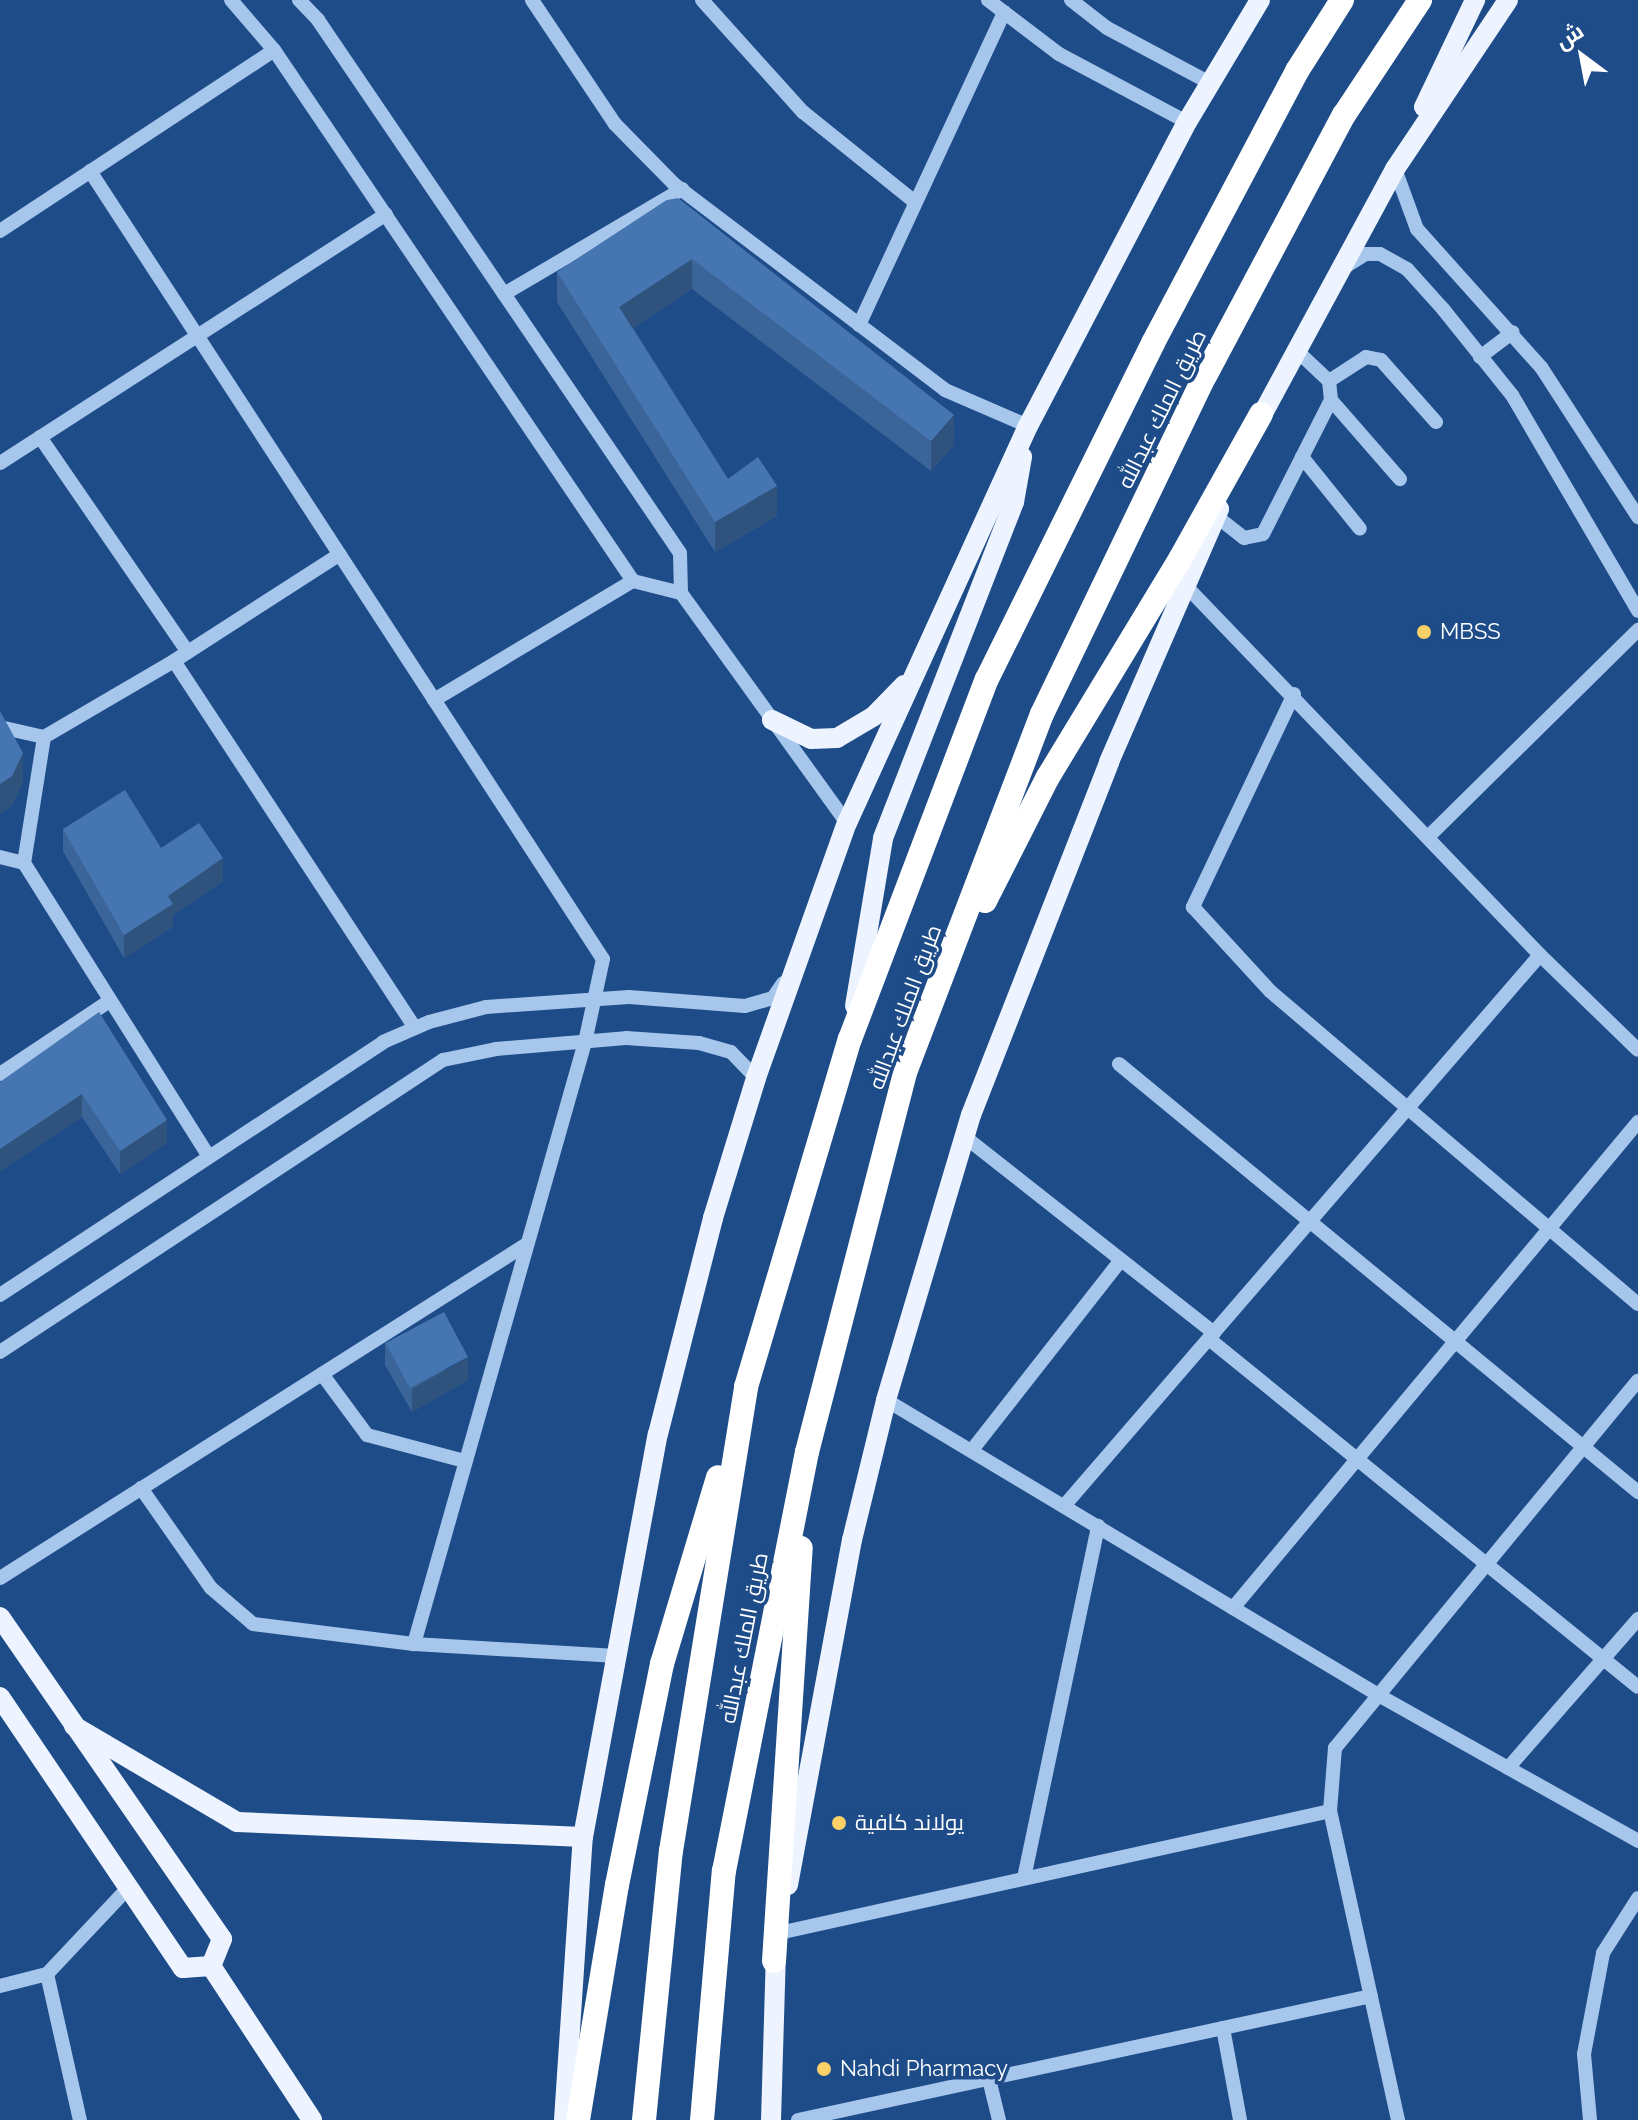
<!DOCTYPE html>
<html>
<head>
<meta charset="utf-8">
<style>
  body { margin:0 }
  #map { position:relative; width:1638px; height:2120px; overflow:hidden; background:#1d4c89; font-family:Raleway,Cairo,sans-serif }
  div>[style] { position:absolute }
  .minor>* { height:14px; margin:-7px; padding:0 7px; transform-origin:7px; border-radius:7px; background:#a7c6ec }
  .major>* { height:20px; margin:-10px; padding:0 10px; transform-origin:10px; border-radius:10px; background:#edf4ff }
  .highway>* { height:24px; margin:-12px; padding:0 12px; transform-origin:12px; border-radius:12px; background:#fff }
  .wall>* { inset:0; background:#3b6599 }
  .shaded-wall>* { inset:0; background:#30537d }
  .building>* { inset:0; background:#4576b2; transform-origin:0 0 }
  .dots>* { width:22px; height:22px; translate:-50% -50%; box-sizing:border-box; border:4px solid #1d4c89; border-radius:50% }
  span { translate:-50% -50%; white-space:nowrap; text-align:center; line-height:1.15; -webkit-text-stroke:7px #1d4c89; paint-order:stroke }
  .street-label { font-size:22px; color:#fff }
  .poi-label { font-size:22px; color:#fff }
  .left { translate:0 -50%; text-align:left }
  .north { position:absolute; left:1542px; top:16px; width:80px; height:80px; -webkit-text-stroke:6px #1d4c89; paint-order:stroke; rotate:328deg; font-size:22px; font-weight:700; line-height:32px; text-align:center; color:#fff }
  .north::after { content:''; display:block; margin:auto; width:28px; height:36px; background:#fff; clip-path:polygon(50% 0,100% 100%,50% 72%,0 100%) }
</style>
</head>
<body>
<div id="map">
  <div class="minor">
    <i style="left:231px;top:0;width:66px;rotate:49.3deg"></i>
    <i style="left:274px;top:50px;width:641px;rotate:55.94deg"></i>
    <i style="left:633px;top:581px;width:49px;rotate:14deg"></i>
    <i style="left:299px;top:0;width:28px;rotate:46deg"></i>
    <i style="left:318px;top:20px;width:644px;rotate:55.82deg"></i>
    <i style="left:680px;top:553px;width:40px;rotate:88.6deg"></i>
    <i style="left:681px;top:593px;width:284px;rotate:54.2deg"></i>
    <i style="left:532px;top:0;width:149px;rotate:56.2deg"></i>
    <i style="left:615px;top:124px;width:84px;rotate:45.5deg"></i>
    <i style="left:674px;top:184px;width:340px;rotate:37.2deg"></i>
    <i style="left:945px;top:390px;width:90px;rotate:23.4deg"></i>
    <i style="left:702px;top:0;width:151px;rotate:48deg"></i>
    <i style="left:803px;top:112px;width:144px;rotate:38.8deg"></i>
    <i style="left:988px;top:0;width:89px;rotate:37.3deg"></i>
    <i style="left:1059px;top:54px;width:145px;rotate:28deg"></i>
    <i style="left:1071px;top:0;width:46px;rotate:37.9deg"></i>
    <i style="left:1107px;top:28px;width:117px;rotate:28.1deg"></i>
    <i style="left:1395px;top:169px;width:64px;rotate:69.9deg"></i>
    <i style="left:1417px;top:229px;width:186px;rotate:48.1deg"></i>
    <i style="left:1541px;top:367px;width:179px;rotate:57.1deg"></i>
    <i style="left:90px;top:171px;width:940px;rotate:56.94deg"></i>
    <i style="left:603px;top:959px;width:85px;rotate:102.2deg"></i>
    <i style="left:585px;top:1042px;width:626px;rotate:105.86deg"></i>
    <i style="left:0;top:231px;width:328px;rotate:-33.4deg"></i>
    <i style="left:1343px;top:268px;width:26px;rotate:-32deg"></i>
    <i style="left:1365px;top:254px;width:15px"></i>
    <i style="left:1380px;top:254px;width:31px;rotate:29deg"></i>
    <i style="left:1407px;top:269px;width:54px;rotate:48deg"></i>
    <i style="left:1443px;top:309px;width:110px;rotate:51.3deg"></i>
    <i style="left:1512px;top:395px;width:250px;rotate:59.7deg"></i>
    <i style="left:504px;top:294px;width:207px;rotate:-30.5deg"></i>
    <i style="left:859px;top:325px;width:345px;rotate:-65.1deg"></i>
    <i style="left:1480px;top:357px;width:41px;rotate:-37.1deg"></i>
    <i style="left:1329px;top:381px;width:44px;rotate:-33deg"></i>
    <i style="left:1366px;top:357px;width:15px;rotate:11deg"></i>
    <i style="left:1381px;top:360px;width:83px;rotate:48.4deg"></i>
    <i style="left:1331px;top:400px;width:105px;rotate:48.9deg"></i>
    <i style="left:40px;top:437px;width:261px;rotate:55.5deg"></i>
    <i style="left:1302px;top:457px;width:92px;rotate:51.1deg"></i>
    <i style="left:0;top:463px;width:459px;rotate:-32.8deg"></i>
    <i style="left:1216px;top:516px;width:36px;rotate:38deg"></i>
    <i style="left:1244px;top:538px;width:19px;rotate:-12deg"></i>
    <i style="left:1263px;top:534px;width:150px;rotate:-63.1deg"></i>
    <i style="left:1331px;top:400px;width:19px;rotate:-96deg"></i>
    <i style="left:1329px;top:381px;width:47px;rotate:-136.7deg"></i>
    <i style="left:1185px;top:585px;width:513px;rotate:46.19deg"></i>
    <i style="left:1540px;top:955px;width:136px;rotate:44.1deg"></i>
    <i style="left:174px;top:661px;width:439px;rotate:56.7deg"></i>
    <i style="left:1294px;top:694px;width:236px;rotate:115.4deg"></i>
    <i style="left:1193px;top:907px;width:114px;rotate:47.5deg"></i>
    <i style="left:1270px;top:991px;width:483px;rotate:40.4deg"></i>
    <i style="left:434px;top:700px;width:232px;rotate:-30.9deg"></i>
    <i style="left:0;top:727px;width:45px;rotate:12.8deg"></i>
    <i style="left:44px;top:737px;width:128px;rotate:99deg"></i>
    <i style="left:24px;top:863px;width:25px;rotate:-166deg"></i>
    <i style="left:44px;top:737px;width:151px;rotate:-30.3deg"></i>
    <i style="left:174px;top:661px;width:197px;rotate:-32.8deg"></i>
    <i style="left:1428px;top:837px;width:295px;rotate:-44.6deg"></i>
    <i style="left:24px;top:863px;width:347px;rotate:57.8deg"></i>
    <i style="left:1119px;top:1064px;width:673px;rotate:39.51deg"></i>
    <i style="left:0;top:1074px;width:130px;rotate:-33.7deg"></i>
    <i style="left:965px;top:1137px;width:317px;rotate:38.2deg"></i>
    <i style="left:0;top:1295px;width:459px;rotate:-33.4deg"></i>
    <i style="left:383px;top:1042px;width:50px;rotate:-23.5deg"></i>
    <i style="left:429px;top:1022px;width:59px;rotate:-14.7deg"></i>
    <i style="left:486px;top:1007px;width:143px;rotate:-4deg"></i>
    <i style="left:629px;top:997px;width:116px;rotate:4.4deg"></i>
    <i style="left:745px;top:1006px;width:29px;rotate:-16deg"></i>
    <i style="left:773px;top:998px;width:18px;rotate:-56deg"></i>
    <i style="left:1209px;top:1339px;width:552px;rotate:39.05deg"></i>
    <i style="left:0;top:1352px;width:531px;rotate:-33.39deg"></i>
    <i style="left:443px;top:1060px;width:54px;rotate:-11.7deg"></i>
    <i style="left:496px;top:1049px;width:130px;rotate:-4.8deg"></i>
    <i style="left:626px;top:1038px;width:73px;rotate:3.9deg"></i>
    <i style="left:699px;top:1043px;width:33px;rotate:16deg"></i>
    <i style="left:731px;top:1052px;width:36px;rotate:46deg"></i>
    <i style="left:322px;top:1374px;width:76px;rotate:53.6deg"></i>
    <i style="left:367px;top:1435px;width:101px;rotate:14.9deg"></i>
    <i style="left:886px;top:1400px;width:576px;rotate:30.93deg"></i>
    <i style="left:1380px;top:1696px;width:296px;rotate:29.3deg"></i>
    <i style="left:972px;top:1450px;width:241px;rotate:-51.9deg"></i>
    <i style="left:141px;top:1488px;width:122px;rotate:55deg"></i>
    <i style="left:211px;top:1588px;width:55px;rotate:40.6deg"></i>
    <i style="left:253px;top:1624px;width:162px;rotate:7.1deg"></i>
    <i style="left:414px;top:1644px;width:203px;rotate:3.4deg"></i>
    <i style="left:1064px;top:1506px;width:728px;rotate:-49.18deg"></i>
    <i style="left:0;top:1578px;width:624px;rotate:-32.37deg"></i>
    <i style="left:1233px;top:1608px;width:633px;rotate:-50.19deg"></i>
    <i style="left:1508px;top:1768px;width:198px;rotate:-48.9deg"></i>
    <i style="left:1024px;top:1878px;width:360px;rotate:-78.1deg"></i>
    <i style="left:779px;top:1933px;width:564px;rotate:-12.48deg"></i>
    <i style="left:47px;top:1974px;width:150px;rotate:77.3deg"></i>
    <i style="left:0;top:1986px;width:49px;rotate:-14.3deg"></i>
    <i style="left:47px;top:1974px;width:120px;rotate:-46.7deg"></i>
    <i style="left:1223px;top:2028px;width:94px;rotate:79.5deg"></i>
    <i style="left:989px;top:2079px;width:42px;rotate:76.3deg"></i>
    <i style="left:798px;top:2120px;width:586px;rotate:-12.21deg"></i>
    <i style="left:1398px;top:2120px;width:316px;rotate:-102.4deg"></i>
    <i style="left:1330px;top:1811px;width:63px;rotate:-85.5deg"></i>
    <i style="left:1335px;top:1748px;width:476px;rotate:-50.5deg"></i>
    <i style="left:1590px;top:2120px;width:66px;rotate:-95.2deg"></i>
    <i style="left:1584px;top:2054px;width:103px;rotate:-79.3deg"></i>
    <i style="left:1603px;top:1953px;width:65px;rotate:-57.5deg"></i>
  </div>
  <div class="major">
    <i style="left:1424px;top:107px;width:119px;rotate:-64.5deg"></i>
    <i style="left:1255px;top:428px;width:294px;rotate:-61.6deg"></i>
    <i style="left:1395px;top:169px;width:203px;rotate:-56.2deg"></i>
    <i style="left:772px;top:720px;width:43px;rotate:26deg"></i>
    <i style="left:811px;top:739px;width:26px;rotate:-2deg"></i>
    <i style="left:837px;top:738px;width:43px;rotate:-30.7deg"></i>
    <i style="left:874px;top:716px;width:43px;rotate:-45.9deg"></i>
    <i style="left:855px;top:1006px;width:170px;rotate:-80.5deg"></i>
    <i style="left:883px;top:838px;width:361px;rotate:-68.7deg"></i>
    <i style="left:1014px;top:502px;width:46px;rotate:-79.9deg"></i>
    <i style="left:0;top:1617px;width:391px;rotate:55.4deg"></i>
    <i style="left:222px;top:1939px;width:29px;rotate:112deg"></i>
    <i style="left:0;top:1697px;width:327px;rotate:56deg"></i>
    <i style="left:183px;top:1968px;width:28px;rotate:-4deg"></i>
    <i style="left:74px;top:1726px;width:189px;rotate:30.5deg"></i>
    <i style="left:237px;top:1822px;width:346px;rotate:2.5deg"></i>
    <i style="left:788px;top:1885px;width:351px;rotate:-79.5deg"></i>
    <i style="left:852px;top:1540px;width:144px;rotate:-76.3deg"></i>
    <i style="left:886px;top:1400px;width:297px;rotate:-73.4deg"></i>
    <i style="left:971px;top:1115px;width:379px;rotate:-68.6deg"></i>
    <i style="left:1109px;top:762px;width:276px;rotate:-66.5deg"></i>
    <i style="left:211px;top:1966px;width:184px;rotate:56.7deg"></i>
    <i style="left:564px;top:2120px;width:284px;rotate:-86.2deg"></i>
    <i style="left:583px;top:1837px;width:410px;rotate:-79.5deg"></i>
    <i style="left:658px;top:1434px;width:223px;rotate:-75.7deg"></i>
    <i style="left:713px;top:1218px;width:146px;rotate:-72.9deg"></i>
    <i style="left:756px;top:1078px;width:271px;rotate:-70.4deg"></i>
    <i style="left:847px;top:823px;width:436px;rotate:-65.5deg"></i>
    <i style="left:1028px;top:426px;width:343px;rotate:-62.4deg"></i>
    <i style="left:1187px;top:122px;width:142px;rotate:-59.1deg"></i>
    <i style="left:771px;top:2120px;width:172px;rotate:-88.3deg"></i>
  </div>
  <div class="highway">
    <i style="left:985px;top:901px;width:139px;rotate:-63.1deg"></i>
    <i style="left:1048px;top:777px;width:255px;rotate:-58.8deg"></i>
    <i style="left:1180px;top:559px;width:166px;rotate:-60.8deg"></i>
    <i style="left:774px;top:1961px;width:414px;rotate:-86.3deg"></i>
    <i style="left:578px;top:2120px;width:238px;rotate:-80.6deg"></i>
    <i style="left:617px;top:1885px;width:226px;rotate:-78.5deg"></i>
    <i style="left:662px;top:1664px;width:195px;rotate:-73.3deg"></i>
    <i style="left:644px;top:2120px;width:270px;rotate:-84.3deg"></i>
    <i style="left:671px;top:1851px;width:470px;rotate:-80.8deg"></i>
    <i style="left:746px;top:1387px;width:363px;rotate:-73.4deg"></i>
    <i style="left:850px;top:1039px;width:385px;rotate:-69.2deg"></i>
    <i style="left:987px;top:679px;width:375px;rotate:-63.7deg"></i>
    <i style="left:1153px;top:343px;width:308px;rotate:-62.1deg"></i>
    <i style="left:1297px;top:71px;width:84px;rotate:-57.6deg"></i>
    <i style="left:702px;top:2120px;width:250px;rotate:-85deg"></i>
    <i style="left:724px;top:1871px;width:427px;rotate:-78.8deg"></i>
    <i style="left:807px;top:1452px;width:395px;rotate:-75.5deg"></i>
    <i style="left:906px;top:1070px;width:381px;rotate:-69.1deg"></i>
    <i style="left:1042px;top:714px;width:375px;rotate:-64.3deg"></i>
    <i style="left:1205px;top:376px;width:296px;rotate:-62deg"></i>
    <i style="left:1344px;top:115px;width:138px;rotate:-56.5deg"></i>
  </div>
  <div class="wall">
    <i style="clip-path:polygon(667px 200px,954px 445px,931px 471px,692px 289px,633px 328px,728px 479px,777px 516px,715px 552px,557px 302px,557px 272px)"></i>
    <i style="clip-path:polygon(63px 829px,161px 848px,223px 881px,173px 915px,173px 927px,124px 958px,63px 851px)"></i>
    <i style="clip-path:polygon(99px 1012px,167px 1143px,120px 1174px,82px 1117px,0 1171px)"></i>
    <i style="clip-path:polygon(385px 1342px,468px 1380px,412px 1412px,385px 1365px)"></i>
  </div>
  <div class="shaded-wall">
    <i style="clip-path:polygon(692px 259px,692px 289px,619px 337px,619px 307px)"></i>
    <i style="clip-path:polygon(954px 415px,954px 445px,931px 471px,931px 441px)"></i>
    <i style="clip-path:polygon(777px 486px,777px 516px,715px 552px,715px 522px)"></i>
    <i style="clip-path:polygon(23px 753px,23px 783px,12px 806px,0 814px,0 784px)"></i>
    <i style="clip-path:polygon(223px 858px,223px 881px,173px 915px,173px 927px,124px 958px,124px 935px,168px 896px)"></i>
    <i style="clip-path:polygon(82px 1094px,82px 1117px,0 1171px,0 1149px)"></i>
    <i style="clip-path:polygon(167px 1120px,167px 1143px,120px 1174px,120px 1151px)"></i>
    <i style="clip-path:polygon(468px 1357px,468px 1380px,412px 1412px,412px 1389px)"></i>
  </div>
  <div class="building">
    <i style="clip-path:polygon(678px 198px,954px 415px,931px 441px,692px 259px,619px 307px,728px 479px,758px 457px,777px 486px,715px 522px,557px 272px,667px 200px)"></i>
    <i style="clip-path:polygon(0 711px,23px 753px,12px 776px,0 784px)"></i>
    <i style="clip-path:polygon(125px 790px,161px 848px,199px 823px,223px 858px,168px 896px,173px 904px,124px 935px,63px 829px)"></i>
    <i style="clip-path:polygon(99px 1012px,167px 1120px,120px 1151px,82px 1094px,0 1149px,0 1082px)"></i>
    <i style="left:444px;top:1312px;width:51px;height:66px;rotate:62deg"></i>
  </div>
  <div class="dots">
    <i style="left:1424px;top:632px;background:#fbd066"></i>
    <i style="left:839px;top:1823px;background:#fbd066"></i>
    <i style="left:824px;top:2069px;background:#fbd066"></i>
  </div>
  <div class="street-label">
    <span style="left:1162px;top:409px;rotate:-64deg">طريق الملك عبدالله</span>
    <span style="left:905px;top:1007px;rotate:-70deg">طريق الملك عبدالله</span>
    <span style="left:744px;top:1638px;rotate:-79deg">طريق الملك عبدالله</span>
  </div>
  <div class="poi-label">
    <span class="left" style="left:1440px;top:632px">MBSS</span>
    <span class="left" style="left:855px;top:1823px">يولاند كافية</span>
    <span class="left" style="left:840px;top:2069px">Nahdi Pharmacy</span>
  </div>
  <div class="north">ش</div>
</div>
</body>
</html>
